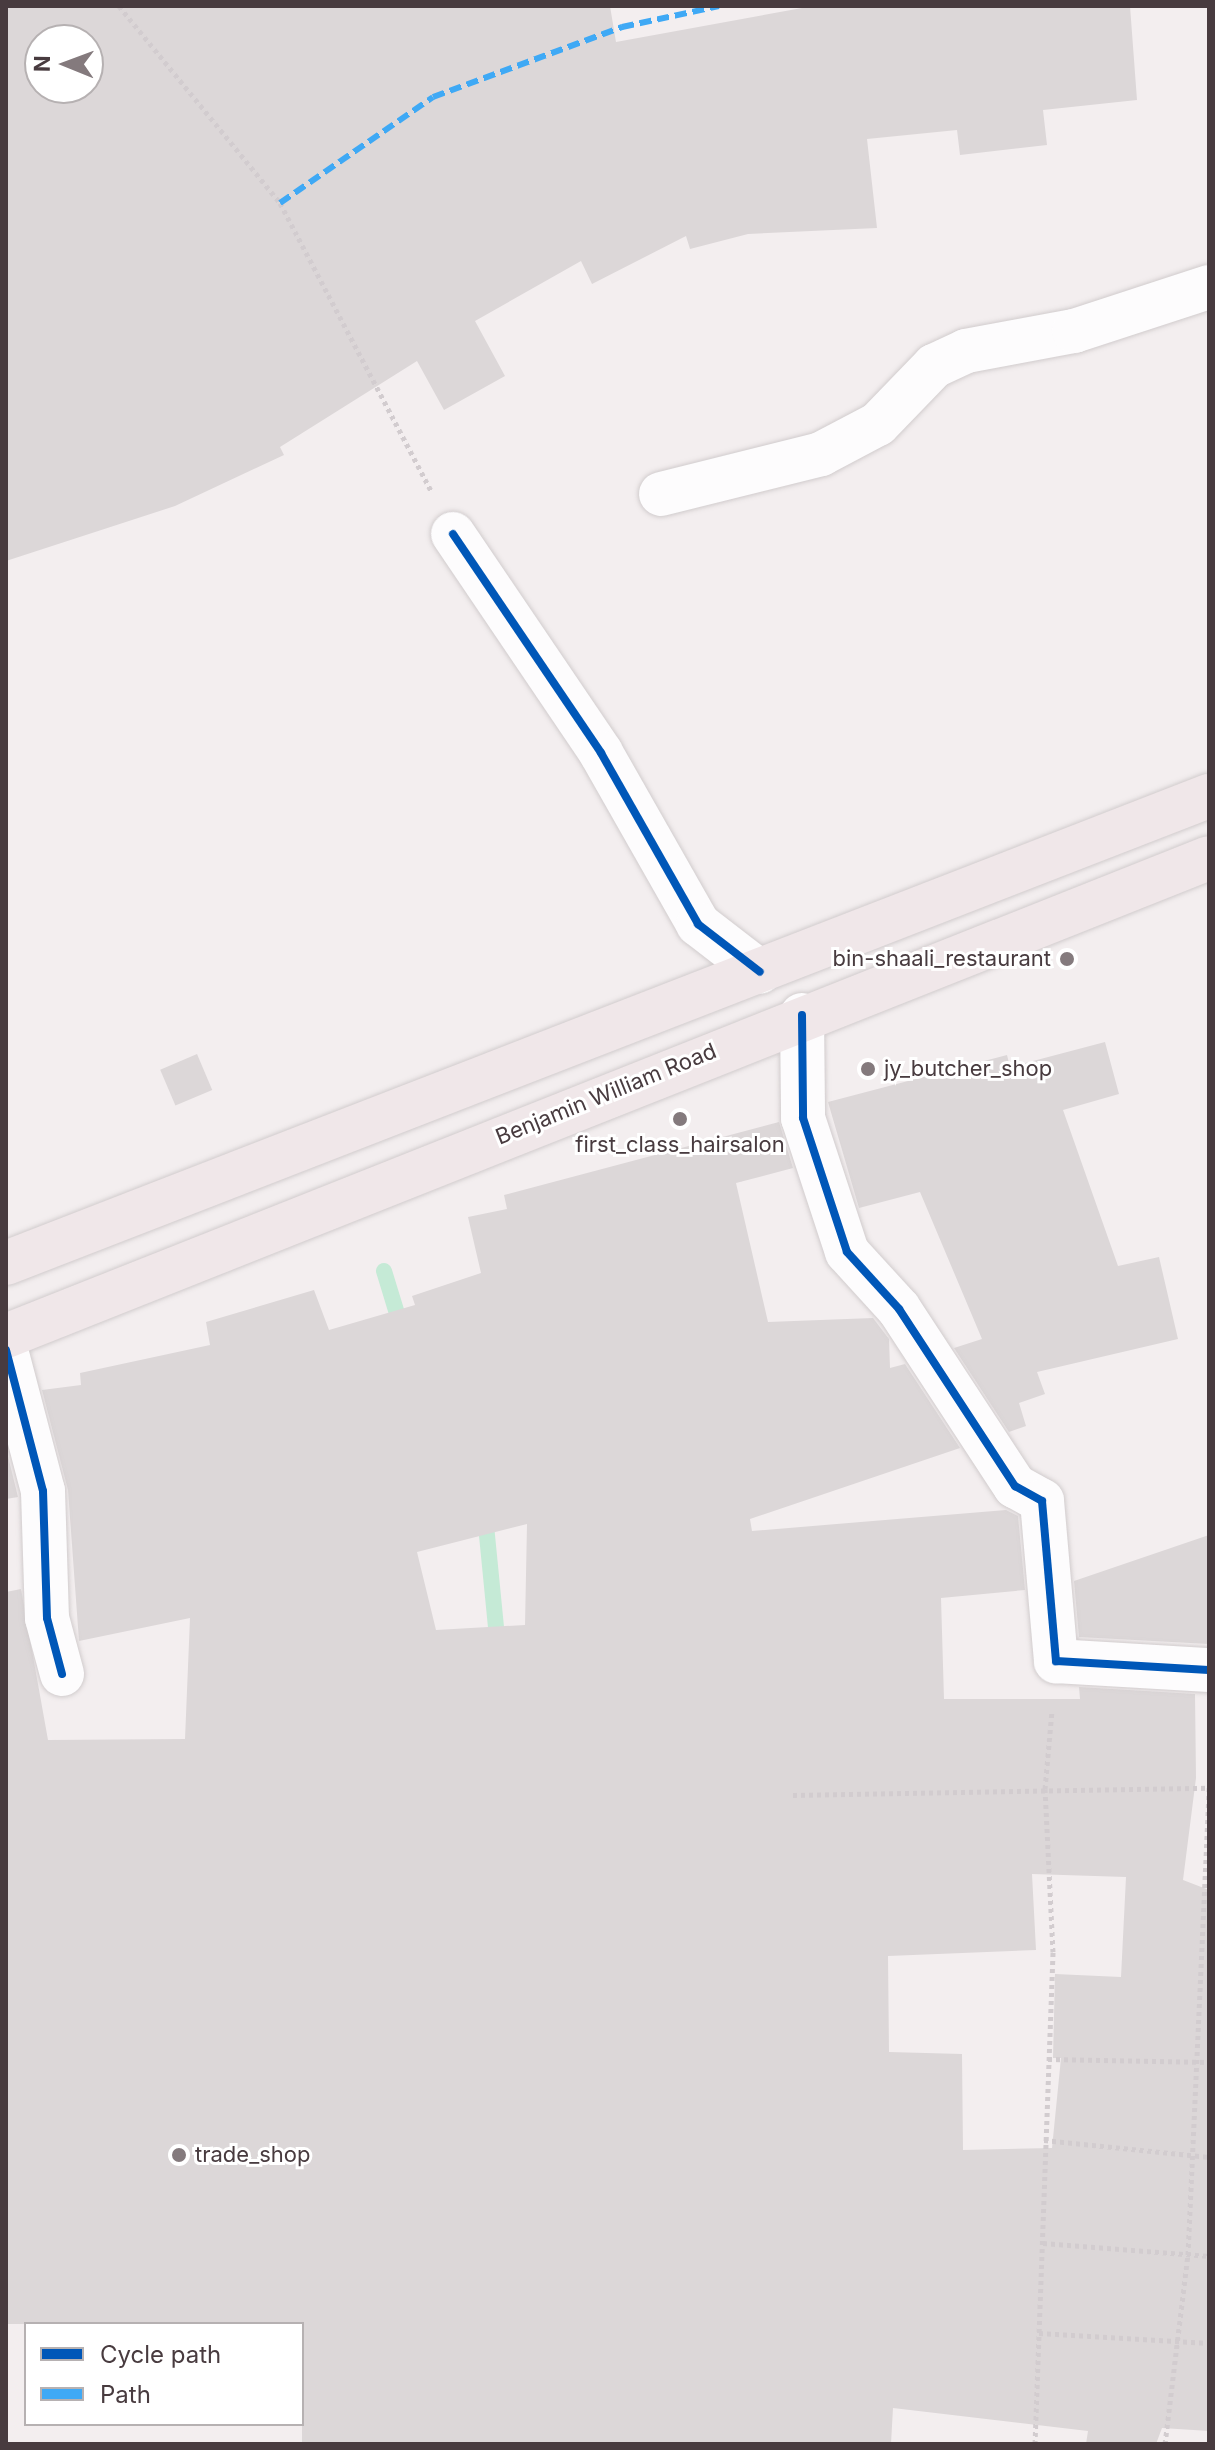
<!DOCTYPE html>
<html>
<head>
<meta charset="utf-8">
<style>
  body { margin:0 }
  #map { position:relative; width:1215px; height:2450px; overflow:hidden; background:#f3eeef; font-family:Inter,sans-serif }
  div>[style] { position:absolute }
  .stream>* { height:16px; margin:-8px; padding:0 8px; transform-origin:8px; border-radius:8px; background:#c5ead6 }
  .building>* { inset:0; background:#dcd7d8; transform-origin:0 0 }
  .path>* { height:5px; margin-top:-2.5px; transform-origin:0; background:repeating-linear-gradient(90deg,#d2cccf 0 4px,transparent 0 8px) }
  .roads { filter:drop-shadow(0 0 2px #d1cccd) drop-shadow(0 0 2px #d1cccd) }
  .minor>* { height:44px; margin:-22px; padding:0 22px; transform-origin:22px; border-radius:22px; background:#fdfcfd }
  .major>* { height:44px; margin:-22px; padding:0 22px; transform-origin:22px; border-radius:22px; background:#f0e7e9 }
  .quiet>* { height:6px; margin-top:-3px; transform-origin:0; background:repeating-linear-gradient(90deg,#3fa9f5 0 12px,transparent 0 18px) }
  .cycleway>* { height:8px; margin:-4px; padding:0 4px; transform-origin:4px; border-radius:4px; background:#0057b8 }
  .dots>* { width:22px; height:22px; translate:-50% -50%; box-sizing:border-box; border:4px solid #fff; border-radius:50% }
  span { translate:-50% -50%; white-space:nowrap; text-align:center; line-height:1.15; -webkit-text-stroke:6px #fff; paint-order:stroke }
  .poi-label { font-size:22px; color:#483b3f }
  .right { translate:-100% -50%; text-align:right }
  .left { translate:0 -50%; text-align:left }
  .street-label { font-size:22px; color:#483b3f }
  .frame { position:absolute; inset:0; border:8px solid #483b3f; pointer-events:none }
  .legend { position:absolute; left:24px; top:2322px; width:280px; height:104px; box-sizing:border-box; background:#fff; border:2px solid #b6b1b2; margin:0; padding:10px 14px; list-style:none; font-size:24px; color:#483b3f }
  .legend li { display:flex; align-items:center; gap:16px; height:40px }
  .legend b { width:40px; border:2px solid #b6b1b2 }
  .north { position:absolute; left:24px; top:24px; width:80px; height:80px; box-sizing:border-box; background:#fff; border:2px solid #b6b1b2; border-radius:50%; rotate:271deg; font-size:22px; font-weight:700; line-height:32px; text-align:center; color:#483b3f }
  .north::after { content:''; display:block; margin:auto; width:28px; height:36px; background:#847a7d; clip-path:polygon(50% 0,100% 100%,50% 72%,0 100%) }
</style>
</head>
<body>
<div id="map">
  <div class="stream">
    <i style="left:384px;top:1271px;width:62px;rotate:73deg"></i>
    <i style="left:485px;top:1515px;width:133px;rotate:84.4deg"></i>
  </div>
  <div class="building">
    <i style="clip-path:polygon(evenodd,6px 6px,610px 6px,616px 42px,813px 6px,1130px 6px,1137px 100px,1043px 110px,1047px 145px,960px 155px,957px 130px,867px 139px,877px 228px,748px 234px,690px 249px,686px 236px,592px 284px,581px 261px,475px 321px,505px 376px,444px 410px,417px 361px,280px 447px,284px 455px,175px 506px,6px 561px,6px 6px,40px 40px,88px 40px,88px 88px,40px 88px,40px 40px)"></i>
    <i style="clip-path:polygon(1105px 1042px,1119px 1094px,1063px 1110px,1118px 1266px,1159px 1257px,1178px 1339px,1037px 1372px,1045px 1394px,1019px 1403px,1026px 1426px,1009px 1432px,954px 1348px,982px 1339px,920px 1192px,859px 1208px,828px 1102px,1007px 1055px,1010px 1067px)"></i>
    <i style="left:197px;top:1054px;width:39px;height:40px;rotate:67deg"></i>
    <i style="clip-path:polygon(evenodd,779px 1122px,793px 1168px,736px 1183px,768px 1322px,873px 1318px,889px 1339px,890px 1368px,905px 1364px,960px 1448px,750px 1519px,752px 1531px,1006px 1510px,1018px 1516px,1025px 1590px,941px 1598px,944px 1699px,1080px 1699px,1079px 1687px,1195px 1694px,1196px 1778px,1183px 1880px,1209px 1890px,1209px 2431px,1162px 2428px,1156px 2444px,1086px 2444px,1088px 2431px,893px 2408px,891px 2444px,302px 2444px,302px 2324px,6px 2324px,6px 1592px,21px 1589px,48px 1740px,185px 1739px,190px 1618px,79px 1641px,68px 1490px,42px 1390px,81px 1385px,80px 1373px,210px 1345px,206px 1322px,314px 1290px,329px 1330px,415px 1305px,412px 1296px,481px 1273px,468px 1217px,507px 1209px,504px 1195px,779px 1122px,527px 1524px,525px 1625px,436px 1630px,417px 1552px,527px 1524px,779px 1122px,1032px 1874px,1126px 1877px,1121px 1977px,1055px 1974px,1053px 2058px,1061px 2058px,1052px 2148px,963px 2150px,962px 2054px,889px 2052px,888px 1956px,1036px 1950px,1032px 1874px)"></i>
    <i style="clip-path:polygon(6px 1448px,18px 1497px,6px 1499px)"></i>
    <i style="clip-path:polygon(1209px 1535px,1209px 1644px,1079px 1637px,1074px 1581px)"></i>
  </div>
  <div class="path">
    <i style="left:119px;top:6px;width:254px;rotate:50.7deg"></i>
    <i style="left:280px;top:203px;width:325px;rotate:62.3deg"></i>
    <i style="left:793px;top:1795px;width:416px;rotate:-1deg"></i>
    <i style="left:1048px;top:2059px;width:161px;rotate:1.1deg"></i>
    <i style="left:1044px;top:2140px;width:166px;rotate:5.9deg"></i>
    <i style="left:1043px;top:2243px;width:167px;rotate:4.5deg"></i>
    <i style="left:1039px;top:2333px;width:170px;rotate:3.4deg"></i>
    <i style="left:1035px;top:2444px;width:492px;rotate:-87.9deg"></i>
    <i style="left:1053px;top:1952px;width:163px;rotate:-92.8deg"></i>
    <i style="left:1045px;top:1789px;width:79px;rotate:-84.9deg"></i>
    <i style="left:1165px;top:2444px;width:190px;rotate:-83.1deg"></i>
    <i style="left:1188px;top:2255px;width:469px;rotate:-87.4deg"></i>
  </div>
  <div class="roads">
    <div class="minor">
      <i style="left:661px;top:494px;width:165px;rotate:-14deg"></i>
      <i style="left:821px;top:454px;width:64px;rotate:-27.8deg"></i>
      <i style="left:878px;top:424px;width:81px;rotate:-46deg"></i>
      <i style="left:934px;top:366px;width:35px;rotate:-25deg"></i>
      <i style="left:966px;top:351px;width:110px;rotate:-10.5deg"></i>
      <i style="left:1074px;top:331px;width:142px;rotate:-18.1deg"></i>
      <i style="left:453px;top:534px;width:264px;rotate:55.9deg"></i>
      <i style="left:601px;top:753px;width:197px;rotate:60.4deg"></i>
      <i style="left:698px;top:924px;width:78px;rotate:37.7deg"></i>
      <i style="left:802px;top:1015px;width:103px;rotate:89.4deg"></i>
      <i style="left:803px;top:1118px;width:141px;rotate:71.8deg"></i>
      <i style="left:847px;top:1252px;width:77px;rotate:47.6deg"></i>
      <i style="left:899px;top:1309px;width:212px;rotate:56.8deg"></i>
      <i style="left:1015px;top:1486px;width:31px;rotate:29deg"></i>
      <i style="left:1042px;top:1501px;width:161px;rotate:85deg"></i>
      <i style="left:1056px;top:1661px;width:153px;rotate:3.4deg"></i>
      <i style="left:6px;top:1350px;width:146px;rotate:75.3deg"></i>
      <i style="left:43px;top:1491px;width:127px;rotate:88.2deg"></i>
      <i style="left:47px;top:1618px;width:58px;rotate:75deg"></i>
    </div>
    <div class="major">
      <i style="left:6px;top:1263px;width:1290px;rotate:-21.22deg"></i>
      <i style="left:6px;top:1336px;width:1294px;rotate:-21.67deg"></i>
    </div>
  </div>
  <div class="quiet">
    <i style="left:280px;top:203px;width:186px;rotate:-34.7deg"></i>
    <i style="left:433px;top:97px;width:202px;rotate:-20.3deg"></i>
    <i style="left:622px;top:27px;width:99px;rotate:-12.2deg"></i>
  </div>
  <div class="cycleway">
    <i style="left:453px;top:534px;width:264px;rotate:55.9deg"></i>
    <i style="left:601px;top:753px;width:197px;rotate:60.4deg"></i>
    <i style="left:698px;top:924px;width:78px;rotate:37.7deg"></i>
    <i style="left:802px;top:1015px;width:103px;rotate:89.4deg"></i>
    <i style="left:803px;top:1118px;width:141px;rotate:71.8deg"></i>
    <i style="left:847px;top:1252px;width:77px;rotate:47.6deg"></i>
    <i style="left:899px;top:1309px;width:212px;rotate:56.8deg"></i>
    <i style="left:1015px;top:1486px;width:31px;rotate:29deg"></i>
    <i style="left:1042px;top:1501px;width:161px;rotate:85deg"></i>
    <i style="left:1056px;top:1661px;width:153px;rotate:3.4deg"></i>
    <i style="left:6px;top:1350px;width:146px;rotate:75.3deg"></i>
    <i style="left:43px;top:1491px;width:127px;rotate:88.2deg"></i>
    <i style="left:47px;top:1618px;width:58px;rotate:75deg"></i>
  </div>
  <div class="dots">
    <i style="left:1067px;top:959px;background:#847a7d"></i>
    <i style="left:868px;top:1069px;background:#847a7d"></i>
    <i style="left:680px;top:1119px;background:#847a7d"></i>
    <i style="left:179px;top:2155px;background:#847a7d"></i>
  </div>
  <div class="poi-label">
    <span class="right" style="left:1051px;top:959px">bin-shaali_restaurant</span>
    <span class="left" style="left:884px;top:1069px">jy_butcher_shop</span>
    <span style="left:680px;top:1145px">first_class_hairsalon</span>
    <span class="left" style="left:195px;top:2155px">trade_shop</span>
  </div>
  <div class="street-label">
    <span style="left:606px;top:1094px;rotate:-22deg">Benjamin William Road</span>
  </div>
  <div class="frame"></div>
  <ul class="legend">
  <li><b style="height:10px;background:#0057b8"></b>Cycle path</li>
  <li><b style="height:10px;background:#3fa9f5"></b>Path</li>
  </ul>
  <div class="north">N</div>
</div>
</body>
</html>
